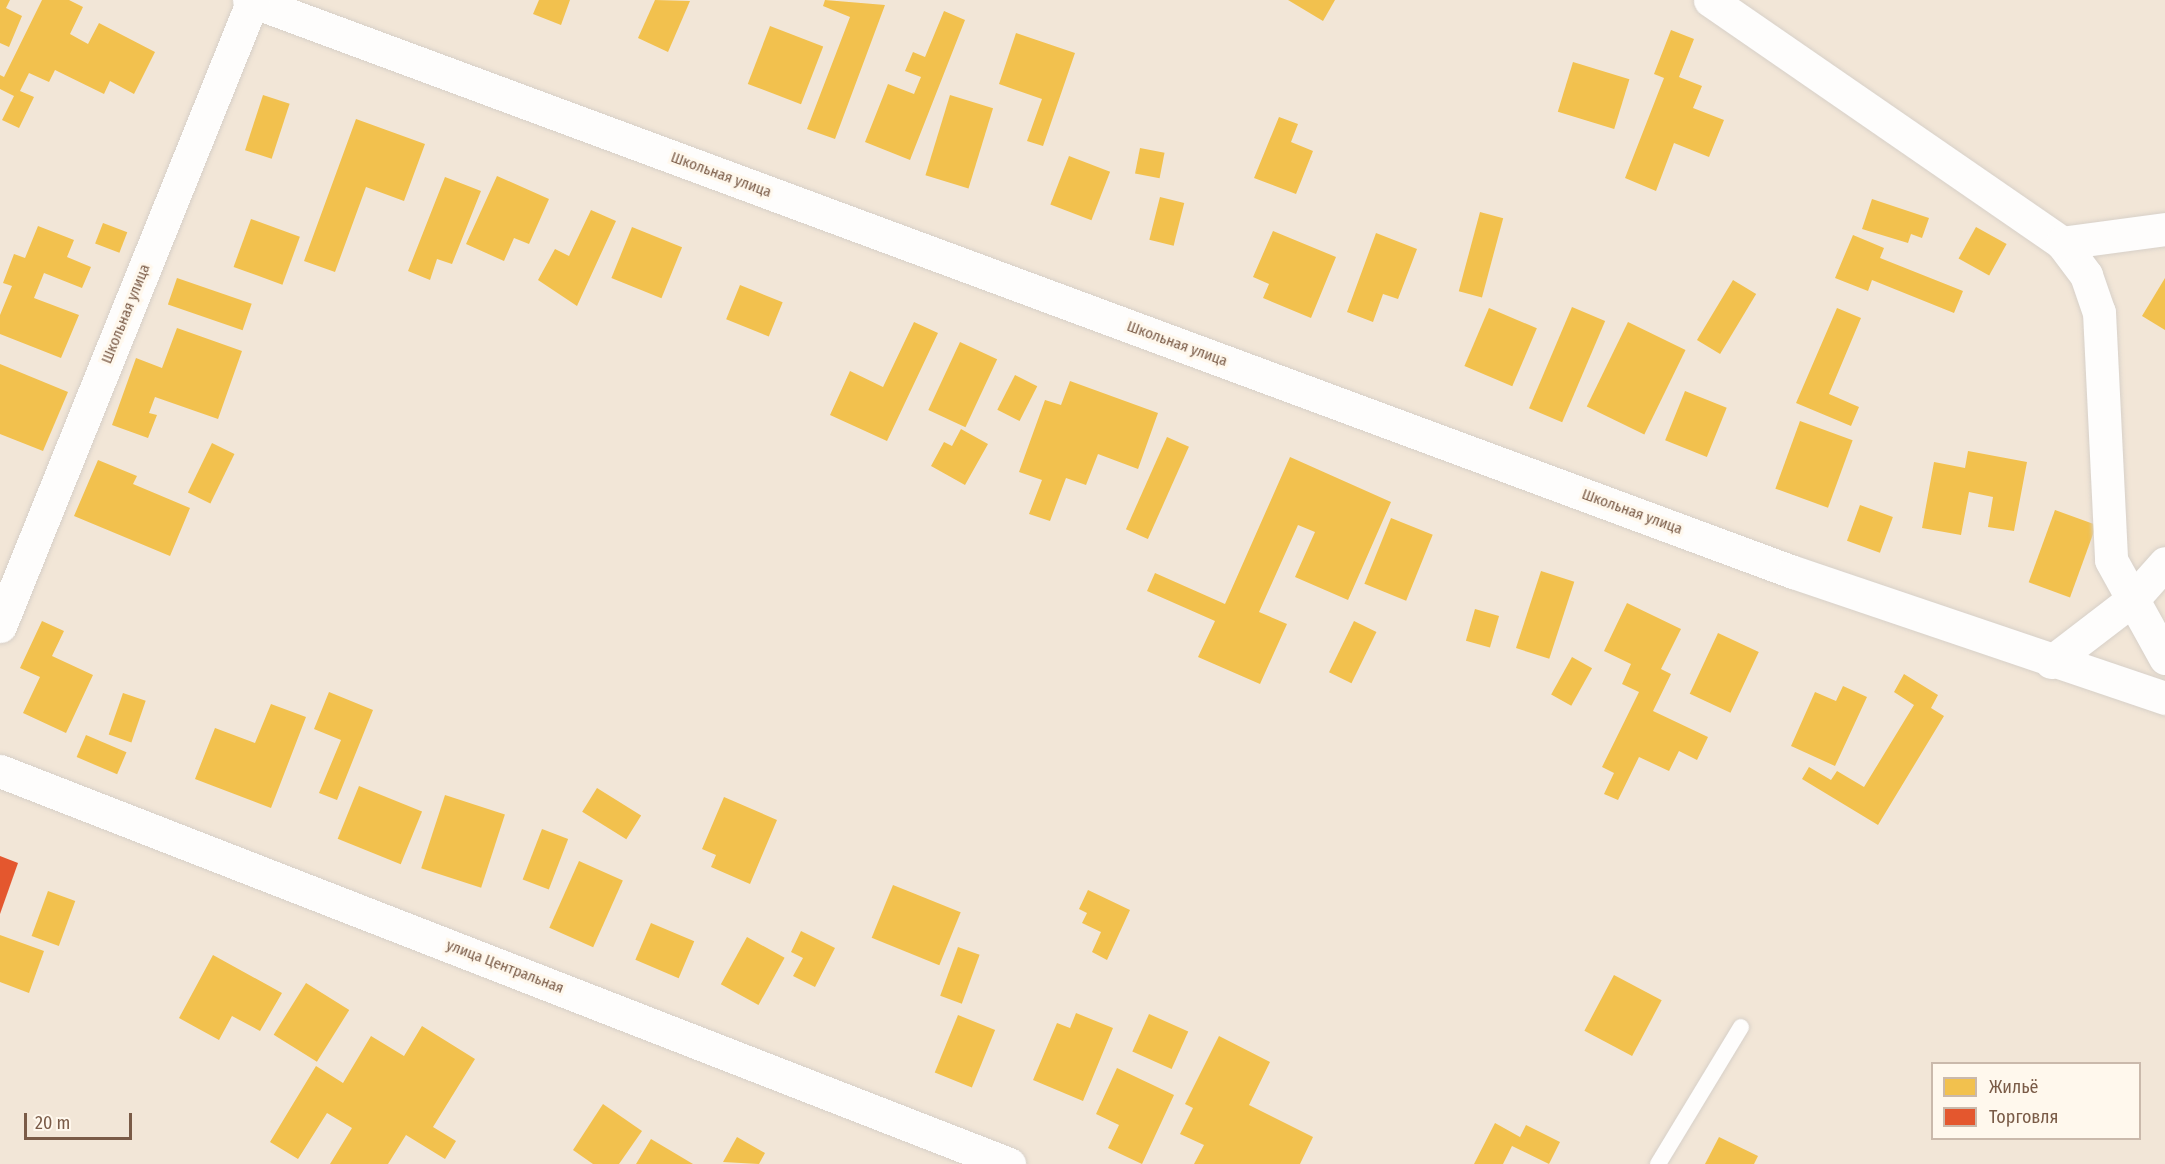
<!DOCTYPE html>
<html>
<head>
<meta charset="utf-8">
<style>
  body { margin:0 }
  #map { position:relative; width:2165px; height:1164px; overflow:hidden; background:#f8f3ea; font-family:"Fira Sans Condensed",sans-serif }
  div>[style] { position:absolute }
  .residential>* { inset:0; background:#f2e6d7 }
  .homes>* { inset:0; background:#f2c14e; transform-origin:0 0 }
  .shops>* { inset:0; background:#e4572e }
  .roads { filter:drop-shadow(0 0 2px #d7d0c8) drop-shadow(0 0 2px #d7d0c8) }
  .service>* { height:16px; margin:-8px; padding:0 8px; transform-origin:8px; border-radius:8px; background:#fefdfc }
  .minor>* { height:33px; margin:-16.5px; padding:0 16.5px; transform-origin:16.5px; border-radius:16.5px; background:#fefdfc }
  .tertiary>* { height:33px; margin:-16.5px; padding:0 16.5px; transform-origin:16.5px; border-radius:16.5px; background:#fefdfc }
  span { translate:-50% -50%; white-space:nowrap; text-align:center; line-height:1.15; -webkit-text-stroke:6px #fff8ed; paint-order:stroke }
  .street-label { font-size:15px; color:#7a5b47 }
  .legend { position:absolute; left:1931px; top:1062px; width:210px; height:78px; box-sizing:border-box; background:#fff8ed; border:2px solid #cab9ab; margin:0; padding:8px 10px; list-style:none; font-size:18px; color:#7a5b47 }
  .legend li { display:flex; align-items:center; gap:12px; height:30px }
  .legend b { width:30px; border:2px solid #cab9ab }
  .scale { position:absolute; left:24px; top:1113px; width:108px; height:27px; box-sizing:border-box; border:3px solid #7a5b47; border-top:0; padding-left:8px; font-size:18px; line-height:21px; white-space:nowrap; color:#7a5b47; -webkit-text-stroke:4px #fff8ed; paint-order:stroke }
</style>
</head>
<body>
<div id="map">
  <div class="residential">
    <i style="clip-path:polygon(evenodd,0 0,2165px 0,2165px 1164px,0 1164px,0 0,1932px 1064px,2140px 1064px,2140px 1138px,1932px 1138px,1932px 1064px)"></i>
  </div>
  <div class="homes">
    <i style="clip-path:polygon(0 0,10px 0,6px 8px,22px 16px,9px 47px,0 43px)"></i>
    <i style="clip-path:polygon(42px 0,69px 0,83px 7px,70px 34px,88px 44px,99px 23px,155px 52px,134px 94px,110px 81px,104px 94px,55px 70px,49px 82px,29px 73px,20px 91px,34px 97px,19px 128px,2px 120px,14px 96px,0 89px,0 75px,4px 77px)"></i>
    <i style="clip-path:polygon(539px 0,570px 0,561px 25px,533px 14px)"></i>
    <i style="clip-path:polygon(655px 0,690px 1px,668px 52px,638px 38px)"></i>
    <i style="clip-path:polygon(825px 0,885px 5px,835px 139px,807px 129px,850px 17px,823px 6px)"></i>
    <i style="clip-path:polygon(1288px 0,1335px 0,1323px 21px)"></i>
    <i style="clip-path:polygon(944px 11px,965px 20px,910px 160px,865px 142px,888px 84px,914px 94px,921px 77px,905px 71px,913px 52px,925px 57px)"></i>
    <i style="left:770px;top:26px;width:57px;height:62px;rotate:21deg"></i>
    <i style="clip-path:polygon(1671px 30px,1694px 39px,1679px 77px,1702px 86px,1693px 108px,1724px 120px,1709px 157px,1674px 143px,1656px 191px,1625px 178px,1664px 78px,1654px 74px)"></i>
    <i style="clip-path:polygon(1016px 33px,1075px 53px,1043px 146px,1027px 141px,1042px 99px,999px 84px)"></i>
    <i style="left:1573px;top:62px;width:59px;height:52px;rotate:17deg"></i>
    <i style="left:263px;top:95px;width:28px;height:58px;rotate:18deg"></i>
    <i style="left:950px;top:95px;width:45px;height:84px;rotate:17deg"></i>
    <i style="clip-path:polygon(1279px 117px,1298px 124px,1291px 142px,1313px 151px,1296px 194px,1254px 178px)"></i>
    <i style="clip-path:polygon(356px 119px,425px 144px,404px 201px,366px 187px,335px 272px,304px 261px)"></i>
    <i style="left:1140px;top:148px;width:25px;height:26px;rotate:11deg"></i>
    <i style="left:1069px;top:156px;width:44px;height:52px;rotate:21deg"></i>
    <i style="clip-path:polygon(497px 176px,549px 199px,529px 244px,514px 238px,504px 261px,466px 244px)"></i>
    <i style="clip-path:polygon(445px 177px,481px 191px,452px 264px,437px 259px,430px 280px,408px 271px)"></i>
    <i style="left:1160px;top:197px;width:25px;height:44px;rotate:14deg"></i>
    <i style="clip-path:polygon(1872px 199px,1929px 218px,1922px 238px,1911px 234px,1908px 243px,1862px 229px)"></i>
    <i style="clip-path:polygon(591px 210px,616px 221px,577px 306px,538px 280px,555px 249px,569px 256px)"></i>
    <i style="left:1480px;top:212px;width:24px;height:82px;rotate:15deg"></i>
    <i style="left:251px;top:219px;width:52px;height:51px;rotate:20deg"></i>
    <i style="left:103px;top:223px;width:26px;height:22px;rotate:21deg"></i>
    <i style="clip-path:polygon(38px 226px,74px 240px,67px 257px,91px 267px,82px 288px,44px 273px,34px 298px,79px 315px,61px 358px,0 334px,0 315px,12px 286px,3px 283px,14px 254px,25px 258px)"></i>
    <i style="left:632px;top:227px;width:54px;height:55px;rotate:22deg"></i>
    <i style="left:1976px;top:227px;width:35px;height:36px;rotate:29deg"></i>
    <i style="clip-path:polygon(1273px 231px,1336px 257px,1311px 318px,1263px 298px,1269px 284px,1253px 277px)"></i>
    <i style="clip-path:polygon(1376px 233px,1417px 249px,1398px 299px,1383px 294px,1373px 322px,1347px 312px)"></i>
    <i style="clip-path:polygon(1853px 235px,1884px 248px,1880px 258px,1963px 291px,1954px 313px,1872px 280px,1868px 291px,1835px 278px)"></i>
    <i style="left:177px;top:278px;width:79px;height:28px;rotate:19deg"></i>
    <i style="clip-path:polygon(2165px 278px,2165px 330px,2142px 316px)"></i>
    <i style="left:1733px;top:280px;width:27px;height:70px;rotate:31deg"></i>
    <i style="left:740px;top:285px;width:46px;height:37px;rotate:22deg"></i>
    <i style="left:1572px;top:307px;width:36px;height:110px;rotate:23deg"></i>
    <i style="left:1489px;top:308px;width:52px;height:63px;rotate:23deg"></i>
    <i style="clip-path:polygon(1837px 308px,1861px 318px,1829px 394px,1859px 407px,1851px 426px,1796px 403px)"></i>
    <i style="clip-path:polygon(914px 322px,938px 333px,887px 441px,830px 415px,850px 371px,883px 387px)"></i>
    <i style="left:1628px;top:322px;width:64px;height:94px;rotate:26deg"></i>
    <i style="clip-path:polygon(177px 328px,242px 351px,218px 419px,155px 397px,149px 413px,157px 415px,148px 438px,112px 425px,136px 358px,162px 368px)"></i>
    <i style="left:960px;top:342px;width:41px;height:75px;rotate:25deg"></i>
    <i style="clip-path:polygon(0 364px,68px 392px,43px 451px,0 434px)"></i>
    <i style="left:1015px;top:375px;width:25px;height:39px;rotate:27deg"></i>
    <i style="clip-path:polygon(1070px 381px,1158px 413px,1138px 469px,1098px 454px,1086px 485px,1066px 478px,1050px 521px,1029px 514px,1042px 480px,1019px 472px,1045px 400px,1061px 405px)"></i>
    <i style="left:1685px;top:391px;width:45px;height:53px;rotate:22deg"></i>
    <i style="left:1800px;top:421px;width:56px;height:72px;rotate:20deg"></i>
    <i style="clip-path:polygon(961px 429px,988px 444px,965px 485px,931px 466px,944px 442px,952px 446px)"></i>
    <i style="left:1167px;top:437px;width:24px;height:101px;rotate:24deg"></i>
    <i style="left:212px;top:443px;width:25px;height:55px;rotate:26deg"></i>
    <i style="clip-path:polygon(1968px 451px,2027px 462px,2014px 531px,1988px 527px,1993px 497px,1969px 492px,1961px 535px,1922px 528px,1934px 462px,1965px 468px)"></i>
    <i style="clip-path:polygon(1290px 457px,1391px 502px,1348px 600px,1295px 577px,1315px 532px,1298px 525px,1259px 612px,1287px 624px,1260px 684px,1198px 657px,1215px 621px,1147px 591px,1155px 573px,1225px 604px)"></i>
    <i style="clip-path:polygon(98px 460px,137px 476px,133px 484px,190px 508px,170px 556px,74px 516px)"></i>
    <i style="left:1860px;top:505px;width:35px;height:38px;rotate:20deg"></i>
    <i style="left:2055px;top:510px;width:44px;height:77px;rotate:20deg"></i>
    <i style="left:1391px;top:518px;width:45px;height:71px;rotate:22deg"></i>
    <i style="left:1541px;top:571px;width:35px;height:81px;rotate:18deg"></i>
    <i style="clip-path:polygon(1627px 603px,1681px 629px,1661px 669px,1671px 674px,1653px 711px,1708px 737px,1697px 760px,1679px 751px,1669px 771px,1639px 757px,1618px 800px,1604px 794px,1614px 773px,1602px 767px,1639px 692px,1622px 684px,1631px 664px,1604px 651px)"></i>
    <i style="left:1475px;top:609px;width:25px;height:33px;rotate:16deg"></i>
    <i style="clip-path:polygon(42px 621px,64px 631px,52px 656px,93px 675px,66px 733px,23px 713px,40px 677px,20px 668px)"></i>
    <i style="left:1354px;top:621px;width:25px;height:57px;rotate:26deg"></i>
    <i style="left:1718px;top:633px;width:45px;height:67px;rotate:25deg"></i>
    <i style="left:1572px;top:657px;width:23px;height:43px;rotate:29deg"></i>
    <i style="clip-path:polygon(1904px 674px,1938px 695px,1931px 708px,1944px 716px,1878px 825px,1802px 779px,1809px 767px,1831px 780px,1837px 771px,1864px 787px,1914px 705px,1894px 692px)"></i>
    <i style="clip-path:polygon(1843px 686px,1867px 697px,1835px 766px,1791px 746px,1815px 692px,1836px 701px)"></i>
    <i style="clip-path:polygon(329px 692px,373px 710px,337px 800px,319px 793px,341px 740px,314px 729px)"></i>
    <i style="left:123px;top:693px;width:24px;height:44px;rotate:19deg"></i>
    <i style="clip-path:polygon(271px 704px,306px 717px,271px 808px,195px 779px,215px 728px,255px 743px)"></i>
    <i style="left:86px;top:735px;width:44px;height:24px;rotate:23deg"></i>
    <i style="left:359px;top:786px;width:68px;height:57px;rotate:22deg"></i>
    <i style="left:597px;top:788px;width:52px;height:28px;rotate:32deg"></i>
    <i style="left:445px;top:795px;width:63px;height:77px;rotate:18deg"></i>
    <i style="clip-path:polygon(724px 797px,777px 820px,750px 884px,711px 867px,716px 855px,702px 849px)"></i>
    <i style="left:542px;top:829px;width:28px;height:54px;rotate:21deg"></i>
    <i style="left:579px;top:861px;width:48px;height:73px;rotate:24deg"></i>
    <i style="left:893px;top:885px;width:73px;height:57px;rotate:22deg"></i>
    <i style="clip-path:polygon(1088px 890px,1130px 910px,1107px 960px,1092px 952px,1101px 932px,1082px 923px,1087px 913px,1079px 909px)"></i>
    <i style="left:48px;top:891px;width:29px;height:48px;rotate:20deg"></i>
    <i style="left:651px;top:923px;width:47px;height:40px;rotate:23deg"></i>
    <i style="clip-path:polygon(801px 931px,835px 948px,815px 987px,793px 976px,803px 958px,791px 952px)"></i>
    <i style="clip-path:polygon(0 935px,44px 951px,29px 993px,0 982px)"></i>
    <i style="left:747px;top:937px;width:43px;height:54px;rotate:29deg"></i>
    <i style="left:958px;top:947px;width:23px;height:52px;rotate:20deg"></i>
    <i style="clip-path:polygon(213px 955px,282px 993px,260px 1031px,232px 1016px,219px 1040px,179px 1018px)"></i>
    <i style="left:1614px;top:975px;width:54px;height:63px;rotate:28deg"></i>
    <i style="left:306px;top:983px;width:51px;height:61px;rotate:32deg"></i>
    <i style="clip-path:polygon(1076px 1013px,1113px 1028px,1083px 1101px,1033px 1080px,1057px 1023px,1070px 1028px)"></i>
    <i style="left:1149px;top:1014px;width:43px;height:41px;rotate:24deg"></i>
    <i style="left:958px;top:1015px;width:40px;height:62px;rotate:22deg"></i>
    <i style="clip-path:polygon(422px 1026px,475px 1059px,433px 1127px,456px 1141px,445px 1159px,406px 1135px,388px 1164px,330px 1164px,352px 1128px,327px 1113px,298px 1159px,270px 1142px,316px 1066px,343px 1083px,371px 1036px,404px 1056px)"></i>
    <i style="clip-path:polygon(1219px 1036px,1270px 1062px,1249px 1105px,1313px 1137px,1300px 1164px,1194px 1164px,1204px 1145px,1180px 1134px,1193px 1108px,1185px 1104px)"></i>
    <i style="clip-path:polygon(1117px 1068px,1174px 1095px,1142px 1164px,1108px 1148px,1119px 1125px,1096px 1114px)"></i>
    <i style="clip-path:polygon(603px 1104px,642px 1131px,619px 1164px,593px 1164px,573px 1150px)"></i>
    <i style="clip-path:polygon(1495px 1123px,1520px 1137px,1526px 1125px,1560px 1142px,1549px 1164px,1512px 1146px,1503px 1164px,1474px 1164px)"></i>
    <i style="clip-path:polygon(737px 1137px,765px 1153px,759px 1164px,723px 1162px)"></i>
    <i style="clip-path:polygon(1719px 1137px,1758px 1156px,1754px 1164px,1705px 1164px)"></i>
    <i style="clip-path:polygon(651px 1139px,693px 1164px,636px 1164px)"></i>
  </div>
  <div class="shops">
    <i style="clip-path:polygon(0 856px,18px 863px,0 914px)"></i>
  </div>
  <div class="roads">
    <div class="service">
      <i style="left:1658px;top:1164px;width:160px;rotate:-58.8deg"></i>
    </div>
    <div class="minor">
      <i style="left:249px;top:0;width:1647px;rotate:20.33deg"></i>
      <i style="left:1793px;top:572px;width:393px;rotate:18.7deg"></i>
      <i style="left:1710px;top:0;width:428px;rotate:34.6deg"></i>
      <i style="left:2062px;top:243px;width:40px;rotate:53deg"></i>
      <i style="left:2086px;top:275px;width:39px;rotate:71deg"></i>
      <i style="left:2099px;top:312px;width:248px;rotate:87.2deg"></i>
      <i style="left:2111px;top:560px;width:112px;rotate:61.1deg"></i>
      <i style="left:2062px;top:243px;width:104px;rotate:-7.7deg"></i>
      <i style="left:0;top:626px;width:675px;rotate:-67.99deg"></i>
      <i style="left:2051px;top:662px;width:103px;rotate:-37.5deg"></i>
      <i style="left:2133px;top:599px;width:48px;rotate:-48.4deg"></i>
    </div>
    <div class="tertiary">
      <i style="left:0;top:771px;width:1083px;rotate:21.28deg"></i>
    </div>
  </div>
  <div class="street-label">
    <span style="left:721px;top:175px;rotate:20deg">Школьная улица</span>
    <span style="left:126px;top:314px;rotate:-68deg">Школьная улица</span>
    <span style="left:1177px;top:344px;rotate:20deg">Школьная улица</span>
    <span style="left:1632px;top:512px;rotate:20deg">Школьная улица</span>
    <span style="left:505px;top:967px;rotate:21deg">улица Центральная</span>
  </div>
  <ul class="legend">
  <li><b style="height:16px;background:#f2c14e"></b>Жильё</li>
  <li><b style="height:16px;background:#e4572e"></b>Торговля</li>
  </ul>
  <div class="scale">20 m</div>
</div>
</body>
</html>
